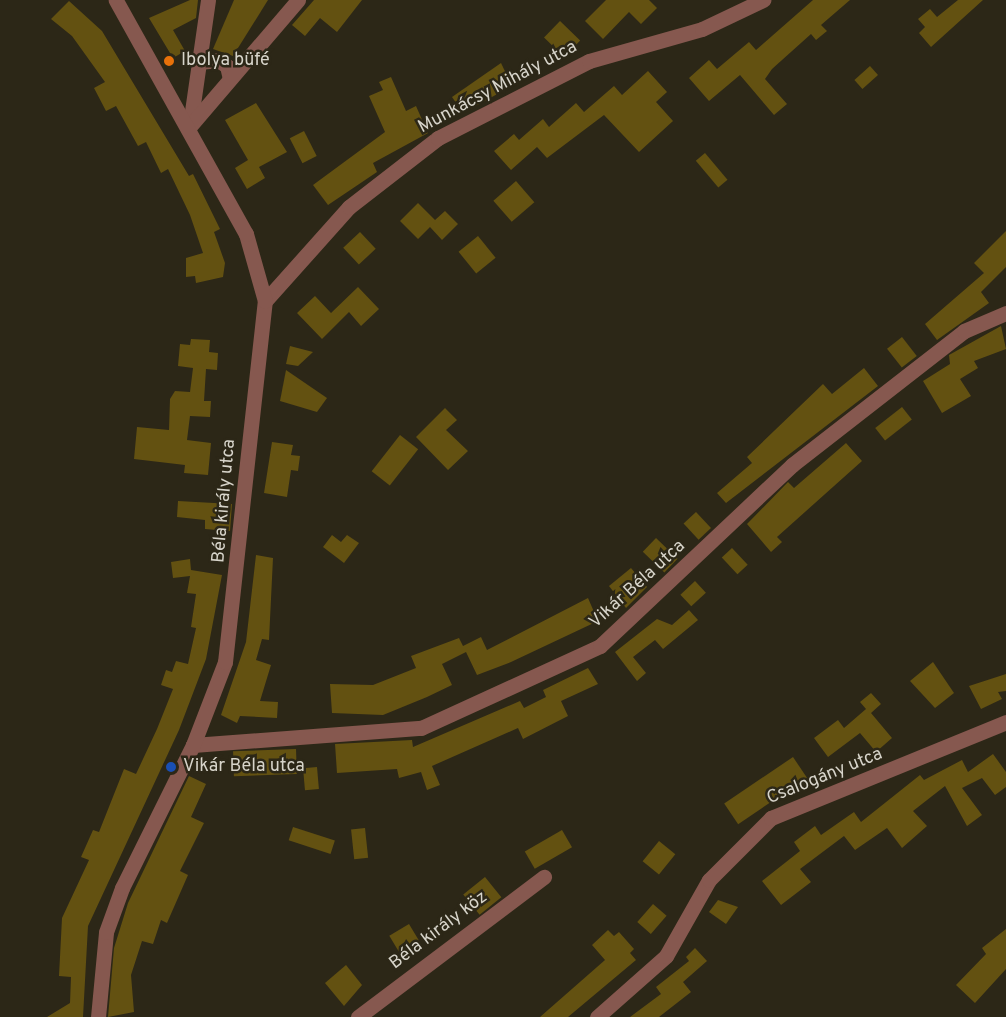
<!DOCTYPE html>
<html>
<head>
<meta charset="utf-8">
<style>
  body { margin:0 }
  #map { position:relative; width:1006px; height:1017px; overflow:hidden; background:#2c2717; font-family:Overpass,sans-serif }
  div>[style] { position:absolute }
  .building>* { inset:0; background:#635111; transform-origin:0 0 }
  .minor>* { height:15px; margin:-7.5px; padding:0 7.5px; transform-origin:7.5px; border-radius:7.5px; background:#86584f }
  .dots>* { width:16px; height:16px; translate:-50% -50%; box-sizing:border-box; border:3px solid #2c2717; border-radius:50% }
  span { translate:-50% -50%; white-space:nowrap; text-align:center; line-height:1.15; -webkit-text-stroke:5px #2c2717; paint-order:stroke }
  .poi-label { font-size:18px; color:#d7d4ca }
  .left { translate:0 -50%; text-align:left }
  .street-label { font-size:18px; color:#d7d4ca }
</style>
</head>
<body>
<div id="map">
  <div class="building">
    <i style="clip-path:polygon(190px 0,198px 0,196px 18px,173px 30px,185px 51px,173px 58px,149px 18px)"></i>
    <i style="clip-path:polygon(234px 0,268px 0,233px 56px,213px 49px)"></i>
    <i style="clip-path:polygon(314px 0,362px 0,337px 32px,320px 18px,305px 36px,292px 25px)"></i>
    <i style="clip-path:polygon(606px 0,649px 0,657px 8px,641px 24px,629px 12px,603px 39px,585px 21px)"></i>
    <i style="clip-path:polygon(813px 0,850px 0,821px 25px,827px 31px,816px 40px,811px 34px,772px 69px,765px 79px,787px 104px,774px 115px,740px 75px,709px 101px,689px 78px,709px 60px,717px 69px,749px 42px,756px 50px)"></i>
    <i style="clip-path:polygon(958px 0,983px 0,931px 47px,919px 33px,925px 27px,918px 19px,930px 9px,937px 17px)"></i>
    <i style="clip-path:polygon(69px 1px,102px 31px,189px 176px,193px 174px,220px 229px,214px 232px,225px 263px,223px 277px,196px 283px,195px 276px,186px 277px,186px 258px,203px 253px,190px 215px,168px 169px,161px 173px,146px 142px,138px 146px,116px 106px,106px 111px,94px 88px,105px 82px,72px 36px,51px 19px)"></i>
    <i style="left:560px;top:21px;width:28px;height:23px;rotate:44deg"></i>
    <i style="clip-path:polygon(501px 63px,512px 86px,463px 113px,452px 97px)"></i>
    <i style="left:870px;top:66px;width:12px;height:21px;rotate:48deg"></i>
    <i style="clip-path:polygon(648px 71px,667px 92px,656px 102px,673px 121px,639px 152px,604px 115px,547px 158px,537px 147px,511px 170px,494px 151px,514px 134px,519px 140px,543px 119px,549px 127px,576px 103px,584px 112px,614px 86px,622px 95px)"></i>
    <i style="clip-path:polygon(391px 77px,406px 111px,416px 106px,428px 133px,373px 163px,377px 172px,328px 205px,313px 185px,385px 132px,369px 96px,383px 90px,379px 82px)"></i>
    <i style="clip-path:polygon(256px 103px,287px 152px,259px 167px,265px 178px,247px 189px,235px 168px,248px 160px,225px 120px)"></i>
    <i style="left:304px;top:131px;width:28px;height:16px;rotate:63deg"></i>
    <i style="left:705px;top:153px;width:35px;height:12px;rotate:50deg"></i>
    <i style="left:516px;top:181px;width:28px;height:30px;rotate:49deg"></i>
    <i style="clip-path:polygon(418px 203px,435px 220px,445px 211px,458px 224px,442px 240px,430px 227px,418px 239px,400px 221px)"></i>
    <i style="clip-path:polygon(1006px 231px,1006px 267px,981px 292px,989px 303px,937px 340px,925px 324px,984px 273px,974px 263px)"></i>
    <i style="left:360px;top:232px;width:23px;height:23px;rotate:47deg"></i>
    <i style="left:478px;top:236px;width:28px;height:25px;rotate:51deg"></i>
    <i style="clip-path:polygon(358px 287px,379px 309px,361px 326px,349px 312px,322px 339px,297px 313px,315px 296px,331px 313px)"></i>
    <i style="clip-path:polygon(1001px 326px,1006px 349px,974px 361px,978px 368px,960px 379px,971px 396px,942px 413px,923px 381px,950px 364px,949px 355px)"></i>
    <i style="left:902px;top:337px;width:24px;height:19px;rotate:52deg"></i>
    <i style="clip-path:polygon(191px 339px,210px 340px,209px 352px,218px 353px,217px 370px,206px 369px,204px 401px,211px 401px,210px 417px,190px 416px,187px 440px,211px 443px,208px 475px,184px 473px,185px 465px,134px 459px,137px 427px,169px 430px,170px 399px,175px 391px,190px 392px,193px 368px,178px 366px,180px 344px,190px 345px)"></i>
    <i style="clip-path:polygon(290px 346px,313px 352px,298px 366px,286px 364px)"></i>
    <i style="clip-path:polygon(864px 368px,878px 386px,726px 503px,717px 493px,752px 463px,747px 457px,823px 384px,832px 394px)"></i>
    <i style="clip-path:polygon(286px 370px,327px 398px,317px 412px,280px 401px)"></i>
    <i style="left:902px;top:407px;width:16px;height:34px;rotate:52deg"></i>
    <i style="clip-path:polygon(445px 408px,457px 420px,446px 430px,468px 451px,448px 470px,416px 437px)"></i>
    <i style="left:400px;top:435px;width:23px;height:46px;rotate:38deg"></i>
    <i style="clip-path:polygon(272px 442px,293px 445px,291px 455px,300px 456px,298px 471px,291px 470px,287px 497px,264px 493px)"></i>
    <i style="clip-path:polygon(846px 443px,862px 461px,777px 537px,782px 542px,771px 552px,747px 524px,788px 482px,794px 488px)"></i>
    <i style="clip-path:polygon(178px 501px,232px 504px,230px 531px,205px 529px,205px 520px,177px 517px)"></i>
    <i style="left:696px;top:512px;width:22px;height:17px;rotate:47deg"></i>
    <i style="clip-path:polygon(332px 535px,341px 542px,347px 535px,359px 543px,344px 563px,323px 547px)"></i>
    <i style="left:656px;top:538px;width:30px;height:19px;rotate:44deg"></i>
    <i style="left:732px;top:548px;width:23px;height:14px;rotate:47deg"></i>
    <i style="clip-path:polygon(256px 555px,273px 558px,269px 640px,262px 639px,256px 660px,271px 665px,260px 701px,278px 702px,277px 718px,240px 716px,237px 723px,221px 715px,246px 642px)"></i>
    <i style="clip-path:polygon(190px 559px,191px 570px,222px 575px,206px 659px,179px 730px,88px 926px,83px 1017px,47px 1017px,70px 1003px,71px 977px,59px 976px,62px 918px,89px 860px,81px 857px,93px 830px,99px 832px,124px 769px,136px 774px,157px 729px,173px 689px,161px 685px,166px 670px,172px 672px,176px 661px,188px 664px,196px 628px,191px 627px,196px 594px,187px 593px,190px 576px,173px 578px,171px 562px)"></i>
    <i style="clip-path:polygon(631px 568px,647px 587px,626px 608px,609px 586px)"></i>
    <i style="left:695px;top:581px;width:16px;height:20px;rotate:47deg"></i>
    <i style="clip-path:polygon(588px 598px,598px 621px,511px 662px,477px 675px,466px 652px,442px 664px,452px 685px,427px 697px,383px 715px,332px 713px,330px 684px,373px 685px,416px 668px,411px 656px,459px 638px,463px 646px,481px 637px,487px 650px)"></i>
    <i style="clip-path:polygon(689px 610px,698px 620px,663px 649px,655px 640px,633px 657px,646px 673px,637px 681px,615px 652px,657px 619px,672px 625px)"></i>
    <i style="clip-path:polygon(933px 662px,954px 693px,935px 708px,910px 681px)"></i>
    <i style="clip-path:polygon(588px 668px,598px 684px,561px 701px,568px 716px,523px 739px,518px 728px,432px 766px,440px 785px,427px 790px,421px 772px,399px 778px,397px 769px,337px 773px,335px 744px,412px 740px,413px 747px,520px 701px,524px 708px,546px 697px,543px 690px)"></i>
    <i style="clip-path:polygon(1006px 674px,1006px 691px,998px 692px,1002px 699px,981px 709px,969px 686px)"></i>
    <i style="clip-path:polygon(871px 693px,881px 704px,871px 713px,892px 738px,876px 752px,860px 733px,828px 757px,814px 738px,838px 720px,844px 728px,866px 709px,860px 702px)"></i>
    <i style="left:296px;top:749px;width:25px;height:63px;rotate:88deg"></i>
    <i style="clip-path:polygon(993px 754px,1006px 772px,1006px 787px,995px 795px,982px 778px,962px 788px,982px 815px,967px 826px,945px 786px,913px 811px,927px 826px,902px 848px,887px 828px,855px 850px,844px 836px,800px 869px,811px 882px,781px 905px,762px 881px,800px 851px,794px 842px,815px 826px,821px 835px,854px 812px,861px 822px,920px 775px,924px 780px,962px 760px,968px 772px)"></i>
    <i style="left:793px;top:757px;width:25px;height:83px;rotate:56deg"></i>
    <i style="left:317px;top:767px;width:22px;height:14px;rotate:85deg"></i>
    <i style="clip-path:polygon(189px 776px,206px 784px,191px 817px,204px 823px,180px 871px,188px 875px,167px 923px,161px 920px,153px 944px,142px 941px,131px 975px,134px 1012px,108px 1017px,114px 948px,128px 903px)"></i>
    <i style="left:293px;top:827px;width:44px;height:14px;rotate:18deg"></i>
    <i style="left:365px;top:828px;width:30px;height:14px;rotate:84deg"></i>
    <i style="left:562px;top:830px;width:20px;height:43px;rotate:60deg"></i>
    <i style="left:659px;top:841px;width:21px;height:26px;rotate:39deg"></i>
    <i style="left:485px;top:877px;width:26px;height:28px;rotate:51deg"></i>
    <i style="clip-path:polygon(718px 900px,738px 907px,726px 924px,709px 912px)"></i>
    <i style="left:653px;top:904px;width:18px;height:24px;rotate:41deg"></i>
    <i style="left:409px;top:924px;width:21px;height:23px;rotate:59deg"></i>
    <i style="clip-path:polygon(1006px 929px,1006px 969px,975px 1003px,956px 985px,986px 954px,982px 948px)"></i>
    <i style="clip-path:polygon(608px 930px,614px 936px,619px 932px,634px 949px,630px 953px,636px 960px,568px 1017px,540px 1017px,605px 960px,592px 945px)"></i>
    <i style="clip-path:polygon(695px 948px,707px 961px,683px 982px,691px 992px,659px 1017px,630px 1017px,661px 994px,656px 987px,689px 961px,686px 957px)"></i>
    <i style="clip-path:polygon(346px 965px,362px 985px,344px 1006px,325px 983px)"></i>
  </div>
  <div class="minor">
    <i style="left:199px;top:62px;width:19px;rotate:-6deg"></i>
    <i style="left:218px;top:60px;width:11px;rotate:34deg"></i>
    <i style="left:227px;top:66px;width:13px;rotate:77deg"></i>
    <i style="left:190px;top:125px;width:126px;rotate:-81.8deg"></i>
    <i style="left:190px;top:126px;width:166px;rotate:-49.4deg"></i>
    <i style="left:265px;top:301px;width:126px;rotate:-48.2deg"></i>
    <i style="left:349px;top:207px;width:113px;rotate:-37.8deg"></i>
    <i style="left:438px;top:138px;width:169px;rotate:-27deg"></i>
    <i style="left:589px;top:61px;width:117px;rotate:-15.8deg"></i>
    <i style="left:702px;top:29px;width:68px;rotate:-25.4deg"></i>
    <i style="left:193px;top:745px;width:229px;rotate:-4.3deg"></i>
    <i style="left:421px;top:728px;width:197px;rotate:-24.6deg"></i>
    <i style="left:600px;top:646px;width:264px;rotate:-43.3deg"></i>
    <i style="left:792px;top:465px;width:218px;rotate:-37.9deg"></i>
    <i style="left:964px;top:331px;width:46px;rotate:-23.2deg"></i>
    <i style="left:98px;top:1017px;width:85px;rotate:-84.6deg"></i>
    <i style="left:106px;top:932px;width:47px;rotate:-70deg"></i>
    <i style="left:122px;top:888px;width:160px;rotate:-63.6deg"></i>
    <i style="left:193px;top:745px;width:89px;rotate:-68.9deg"></i>
    <i style="left:225px;top:662px;width:363px;rotate:-83.7deg"></i>
    <i style="left:265px;top:301px;width:70px;rotate:-105.8deg"></i>
    <i style="left:246px;top:234px;width:268px;rotate:-119.1deg"></i>
    <i style="left:358px;top:1017px;width:233px;rotate:-37deg"></i>
    <i style="left:597px;top:1017px;width:92px;rotate:-41.5deg"></i>
    <i style="left:666px;top:956px;width:87px;rotate:-60.5deg"></i>
    <i style="left:709px;top:880px;width:88px;rotate:-45deg"></i>
    <i style="left:771px;top:818px;width:254px;rotate:-22.2deg"></i>
  </div>
  <div class="dots">
    <i style="left:169px;top:61px;background:#e8710a"></i>
    <i style="left:171px;top:767px;background:#1a4fb4"></i>
  </div>
  <div class="poi-label">
    <span class="left" style="left:181px;top:61px">Ibolya büfé</span>
    <span class="left" style="left:183px;top:767px">Vikár Béla utca</span>
  </div>
  <div class="street-label">
    <span style="left:498px;top:88px;rotate:-28deg">Munkácsy Mihály utca</span>
    <span style="left:225px;top:501px;rotate:-85deg">Béla király utca</span>
    <span style="left:638px;top:585px;rotate:-42deg">Vikár Béla utca</span>
    <span style="left:825px;top:777px;rotate:-22deg">Csalogány utca</span>
    <span style="left:439px;top:931px;rotate:-37deg">Béla király köz</span>
  </div>
</div>
</body>
</html>
